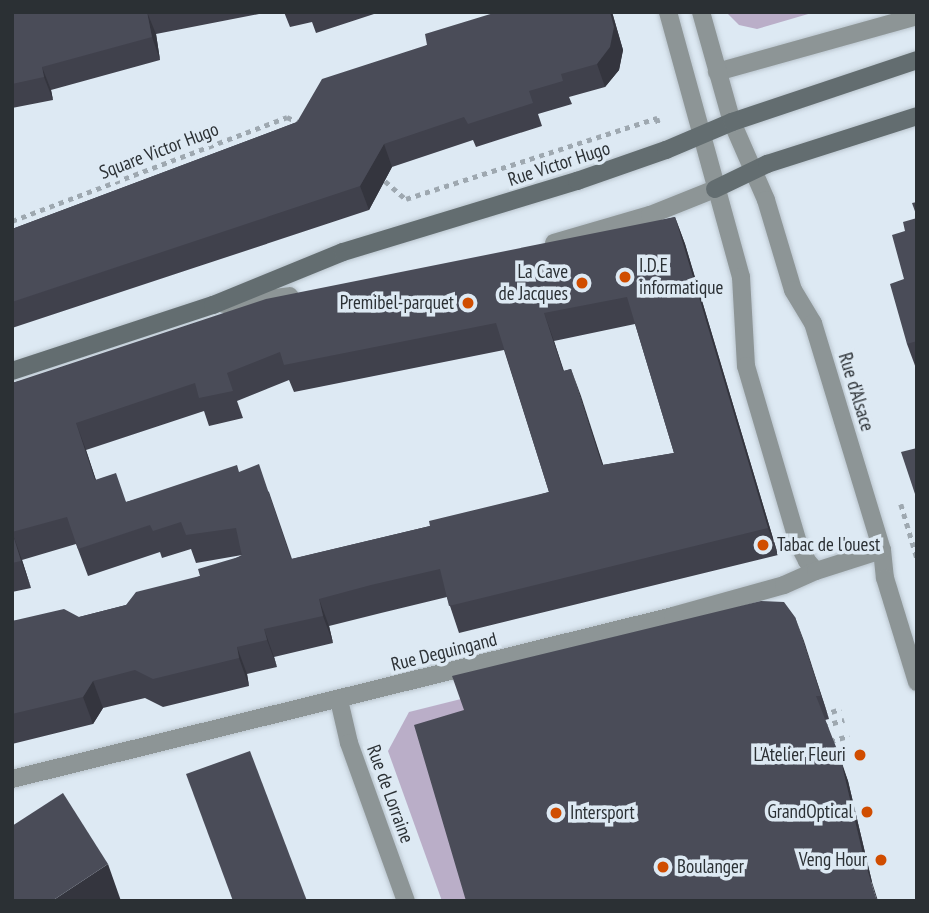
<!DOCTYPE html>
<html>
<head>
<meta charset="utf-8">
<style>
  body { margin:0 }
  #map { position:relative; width:929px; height:913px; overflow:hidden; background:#dde9f3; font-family:"PT Sans Narrow",sans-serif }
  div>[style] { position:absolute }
  .green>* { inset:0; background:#baaec8 }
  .path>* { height:4.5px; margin-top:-2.25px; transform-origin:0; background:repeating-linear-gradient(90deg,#9ea8b0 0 5px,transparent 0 10px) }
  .roads { filter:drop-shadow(0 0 2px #b9c4cd) drop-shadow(0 0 2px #b9c4cd) }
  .lane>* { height:18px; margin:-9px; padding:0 9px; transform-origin:9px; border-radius:9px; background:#8d9596 }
  .street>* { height:18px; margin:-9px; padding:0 9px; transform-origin:9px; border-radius:9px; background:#8d9596 }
  .secondary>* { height:18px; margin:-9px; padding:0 9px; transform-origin:9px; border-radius:9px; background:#636d70 }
  .wall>* { inset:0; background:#40414c }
  .shaded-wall>* { inset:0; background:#34353e }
  .building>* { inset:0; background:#4a4c58 }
  .dots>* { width:19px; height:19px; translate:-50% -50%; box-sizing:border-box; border:4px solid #dde9f3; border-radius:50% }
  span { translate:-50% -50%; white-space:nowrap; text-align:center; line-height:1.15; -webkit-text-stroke:7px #dde9f3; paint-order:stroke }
  .street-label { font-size:19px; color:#2b3034 }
  .poi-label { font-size:19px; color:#2b3034 }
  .left { translate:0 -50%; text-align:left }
  .right { translate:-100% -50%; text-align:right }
  .frame { position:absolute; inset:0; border:14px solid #2b3034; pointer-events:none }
</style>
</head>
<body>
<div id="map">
  <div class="green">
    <i style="clip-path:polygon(726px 12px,815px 12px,757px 29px,739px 25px)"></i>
    <i style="clip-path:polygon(461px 699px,472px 733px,468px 901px,442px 901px,388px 751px,409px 712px)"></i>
  </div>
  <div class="path">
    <i style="left:385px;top:181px;width:28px;rotate:41deg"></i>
    <i style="left:406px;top:199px;width:264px;rotate:-17.9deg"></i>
    <i style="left:657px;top:118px;width:7px;rotate:74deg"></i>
    <i style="left:12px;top:221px;width:294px;rotate:-20.7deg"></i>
    <i style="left:287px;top:117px;width:17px;rotate:25deg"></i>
    <i style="left:901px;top:504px;width:56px;rotate:73.5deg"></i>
    <i style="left:822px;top:715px;width:20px;rotate:-18deg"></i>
    <i style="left:823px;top:726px;width:22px;rotate:-16deg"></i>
    <i style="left:830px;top:741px;width:20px;rotate:-15deg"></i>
  </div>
  <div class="roads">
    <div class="lane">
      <i style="left:717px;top:72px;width:208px;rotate:-15.6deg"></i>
      <i style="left:554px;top:243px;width:100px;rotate:-16.3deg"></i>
      <i style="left:650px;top:215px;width:70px;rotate:-21.8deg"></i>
      <i style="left:224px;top:304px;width:66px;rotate:-6.9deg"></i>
    </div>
    <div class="street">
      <i style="left:668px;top:12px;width:275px;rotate:74.6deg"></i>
      <i style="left:741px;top:277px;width:89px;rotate:86.8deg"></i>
      <i style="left:746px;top:366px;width:184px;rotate:73.6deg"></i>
      <i style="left:798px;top:543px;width:20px;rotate:63deg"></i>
      <i style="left:807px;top:561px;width:13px;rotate:48deg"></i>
      <i style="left:701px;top:12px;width:114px;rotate:74.3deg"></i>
      <i style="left:732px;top:122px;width:85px;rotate:66.4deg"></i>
      <i style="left:766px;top:200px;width:94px;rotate:73.3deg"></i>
      <i style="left:793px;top:290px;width:39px;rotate:59deg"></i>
      <i style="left:813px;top:323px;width:237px;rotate:73.1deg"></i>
      <i style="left:882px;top:550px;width:28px;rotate:84deg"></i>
      <i style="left:885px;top:578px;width:109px;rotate:72.9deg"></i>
      <i style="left:339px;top:700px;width:44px;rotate:76.9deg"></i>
      <i style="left:349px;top:743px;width:168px;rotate:70.2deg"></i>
      <i style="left:12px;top:779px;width:681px;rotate:-13.85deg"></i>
      <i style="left:673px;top:616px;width:115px;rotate:-15.6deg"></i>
      <i style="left:784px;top:585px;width:35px;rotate:-24deg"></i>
      <i style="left:816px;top:571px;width:69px;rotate:-17.7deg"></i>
    </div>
    <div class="secondary">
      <i style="left:715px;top:189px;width:58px;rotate:-25.7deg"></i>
      <i style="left:767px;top:164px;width:157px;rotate:-17.7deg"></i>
      <i style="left:12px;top:371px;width:212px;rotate:-18.2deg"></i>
      <i style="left:213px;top:305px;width:140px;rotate:-22.2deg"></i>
      <i style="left:343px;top:252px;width:245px;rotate:-16.9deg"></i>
      <i style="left:577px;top:181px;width:94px;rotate:-19.2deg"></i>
      <i style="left:666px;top:150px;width:72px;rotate:-23deg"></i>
      <i style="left:732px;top:122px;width:195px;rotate:-18.5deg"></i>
    </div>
  </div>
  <div class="wall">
    <i style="clip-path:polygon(12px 12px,269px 12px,156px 34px,160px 60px,51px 90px,53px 100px,12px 108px)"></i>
    <i style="clip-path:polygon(284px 12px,374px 12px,374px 14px,316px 33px,312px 22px,290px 27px)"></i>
    <i style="clip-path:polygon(497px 12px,612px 12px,623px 50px,619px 70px,605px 87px,569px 97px,572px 104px,538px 114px,542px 126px,476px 147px,473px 140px,392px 167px,369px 210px,12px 328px,12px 229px,297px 122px,427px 45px)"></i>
    <i style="clip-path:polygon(evenodd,675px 217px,685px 244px,778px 555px,459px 633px,447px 597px,381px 613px,329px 626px,333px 643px,274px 657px,277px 667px,247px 674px,249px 686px,163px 707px,145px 698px,103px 708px,93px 724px,12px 744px,12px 621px,79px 617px,126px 605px,200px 576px,242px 555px,196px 563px,191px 549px,162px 558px,160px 552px,88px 576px,76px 544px,22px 560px,31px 588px,12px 592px,12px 383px,675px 217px,635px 324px,674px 453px,603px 465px,571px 369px,564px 371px,554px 341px,635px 324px,675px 217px,504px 350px,549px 492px,430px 526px,292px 559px,269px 492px,239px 472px,126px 502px,96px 480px,86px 450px,204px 411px,209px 426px,243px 418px,237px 401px,289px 380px,294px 392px,504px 350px)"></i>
    <i style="clip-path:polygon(917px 218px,917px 371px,907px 344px,904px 279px,905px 231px)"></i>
    <i style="clip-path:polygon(795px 617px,825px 706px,829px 719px,825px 720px,848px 781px,872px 882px,466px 901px)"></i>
  </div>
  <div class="shaded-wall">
    <i style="clip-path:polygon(147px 12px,156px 34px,160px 60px,152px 37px)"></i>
    <i style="clip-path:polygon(610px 12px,612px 12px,623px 50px,619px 70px,605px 87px,597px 64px)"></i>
    <i style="clip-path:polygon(42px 67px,51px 90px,53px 100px,44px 77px)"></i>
    <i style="clip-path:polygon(384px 144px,392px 167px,369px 210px,360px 186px)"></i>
    <i style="clip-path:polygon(675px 217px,685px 244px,778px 555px,768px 528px)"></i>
    <i style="clip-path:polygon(544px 313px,554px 341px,572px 398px,563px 371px)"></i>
    <i style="clip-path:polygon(571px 369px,581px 396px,612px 492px,602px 465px)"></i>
    <i style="clip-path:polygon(76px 423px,86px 450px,105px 508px,95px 480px)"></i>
    <i style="clip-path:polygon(12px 532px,22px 560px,31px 588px,21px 561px)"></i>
    <i style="clip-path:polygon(319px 599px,329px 626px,333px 643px,323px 616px)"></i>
    <i style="clip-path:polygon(795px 617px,804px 641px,829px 719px,821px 696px)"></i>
    <i style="clip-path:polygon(264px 629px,274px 657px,277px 667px,267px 640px)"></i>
    <i style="clip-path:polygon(237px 647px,247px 674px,249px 686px,239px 658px)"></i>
    <i style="clip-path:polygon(93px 681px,103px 708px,93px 724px,83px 697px)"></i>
    <i style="clip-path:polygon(840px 757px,848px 781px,872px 882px,878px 901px,877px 901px,864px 859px)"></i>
    <i style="clip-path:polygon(108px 864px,121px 901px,52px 901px)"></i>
  </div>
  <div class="building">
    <i style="clip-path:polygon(12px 12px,147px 12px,152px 37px,42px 67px,44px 77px,12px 84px)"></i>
    <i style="clip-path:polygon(497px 12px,610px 12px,614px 27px,610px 47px,597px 64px,561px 74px,563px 81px,529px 91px,533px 103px,468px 124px,464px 117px,384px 144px,360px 186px,12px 302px,12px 229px,297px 122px,322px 79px,427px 45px,425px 34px)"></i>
    <i style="clip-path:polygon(917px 202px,917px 217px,912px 203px)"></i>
    <i style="clip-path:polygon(evenodd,675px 217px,768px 528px,449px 606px,440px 569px,371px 585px,319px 599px,323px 616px,264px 629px,267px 640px,237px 647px,239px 658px,153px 679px,135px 670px,93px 681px,83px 697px,12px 714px,12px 621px,64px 609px,79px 617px,126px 605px,136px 592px,200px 576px,198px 569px,242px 556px,236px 528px,186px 535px,181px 522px,153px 531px,150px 525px,78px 549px,67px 517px,12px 532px,21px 561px,12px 563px,12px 383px,266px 299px,675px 217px,627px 297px,674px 453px,602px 465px,571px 369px,563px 371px,544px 313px,627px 297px,675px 217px,496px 323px,549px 492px,429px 521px,430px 526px,291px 559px,259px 464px,239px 472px,237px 465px,126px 502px,116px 473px,95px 480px,76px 423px,195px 383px,199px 398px,233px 391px,227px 373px,280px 352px,284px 365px,496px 323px)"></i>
    <i style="clip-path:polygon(917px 218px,917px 341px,907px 344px,890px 284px,904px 279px,892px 235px,905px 231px,903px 222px)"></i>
    <i style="clip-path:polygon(917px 448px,917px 500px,901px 452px)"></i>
    <i style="clip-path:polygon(761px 601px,784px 602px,795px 617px,821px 696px,816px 696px,840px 757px,864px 859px,877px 901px,466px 901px,414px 725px,464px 710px,452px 676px)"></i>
    <i style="clip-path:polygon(250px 751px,307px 901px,233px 901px,186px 774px)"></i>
    <i style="clip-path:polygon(63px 793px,108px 864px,52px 901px,12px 901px,12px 826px)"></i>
  </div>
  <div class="dots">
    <i style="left:625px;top:277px;background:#d04d00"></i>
    <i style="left:582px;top:283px;background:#d04d00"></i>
    <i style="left:468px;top:303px;background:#d04d00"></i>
    <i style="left:763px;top:545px;background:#d04d00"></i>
    <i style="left:860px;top:755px;background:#d04d00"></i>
    <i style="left:867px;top:812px;background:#d04d00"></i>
    <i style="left:556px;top:813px;background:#d04d00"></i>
    <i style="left:881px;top:860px;background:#d04d00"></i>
    <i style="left:663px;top:867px;background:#d04d00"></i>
  </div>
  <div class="street-label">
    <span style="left:159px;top:151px;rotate:-21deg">Square Victor Hugo</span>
    <span style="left:559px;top:164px;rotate:-18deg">Rue Victor Hugo</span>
    <span style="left:856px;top:392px;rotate:73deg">Rue d'Alsace</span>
    <span style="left:444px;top:652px;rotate:-14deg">Rue Deguingand</span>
    <span style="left:390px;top:794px;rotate:70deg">Rue de Lorraine</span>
  </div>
  <div class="poi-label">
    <span class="left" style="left:639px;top:277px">I.D.E<br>informatique</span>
    <span class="right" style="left:568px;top:283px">La Cave<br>de Jacques</span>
    <span class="right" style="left:454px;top:303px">Premibel-parquet</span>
    <span class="left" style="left:777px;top:545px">Tabac de l'ouest</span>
    <span class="right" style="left:846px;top:755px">L'Atelier Fleuri</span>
    <span class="right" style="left:853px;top:812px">GrandOptical</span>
    <span class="left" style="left:570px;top:813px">Intersport</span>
    <span class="right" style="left:867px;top:860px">Veng Hour</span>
    <span class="left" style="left:677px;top:867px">Boulanger</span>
  </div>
  <div class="frame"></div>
</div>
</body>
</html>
